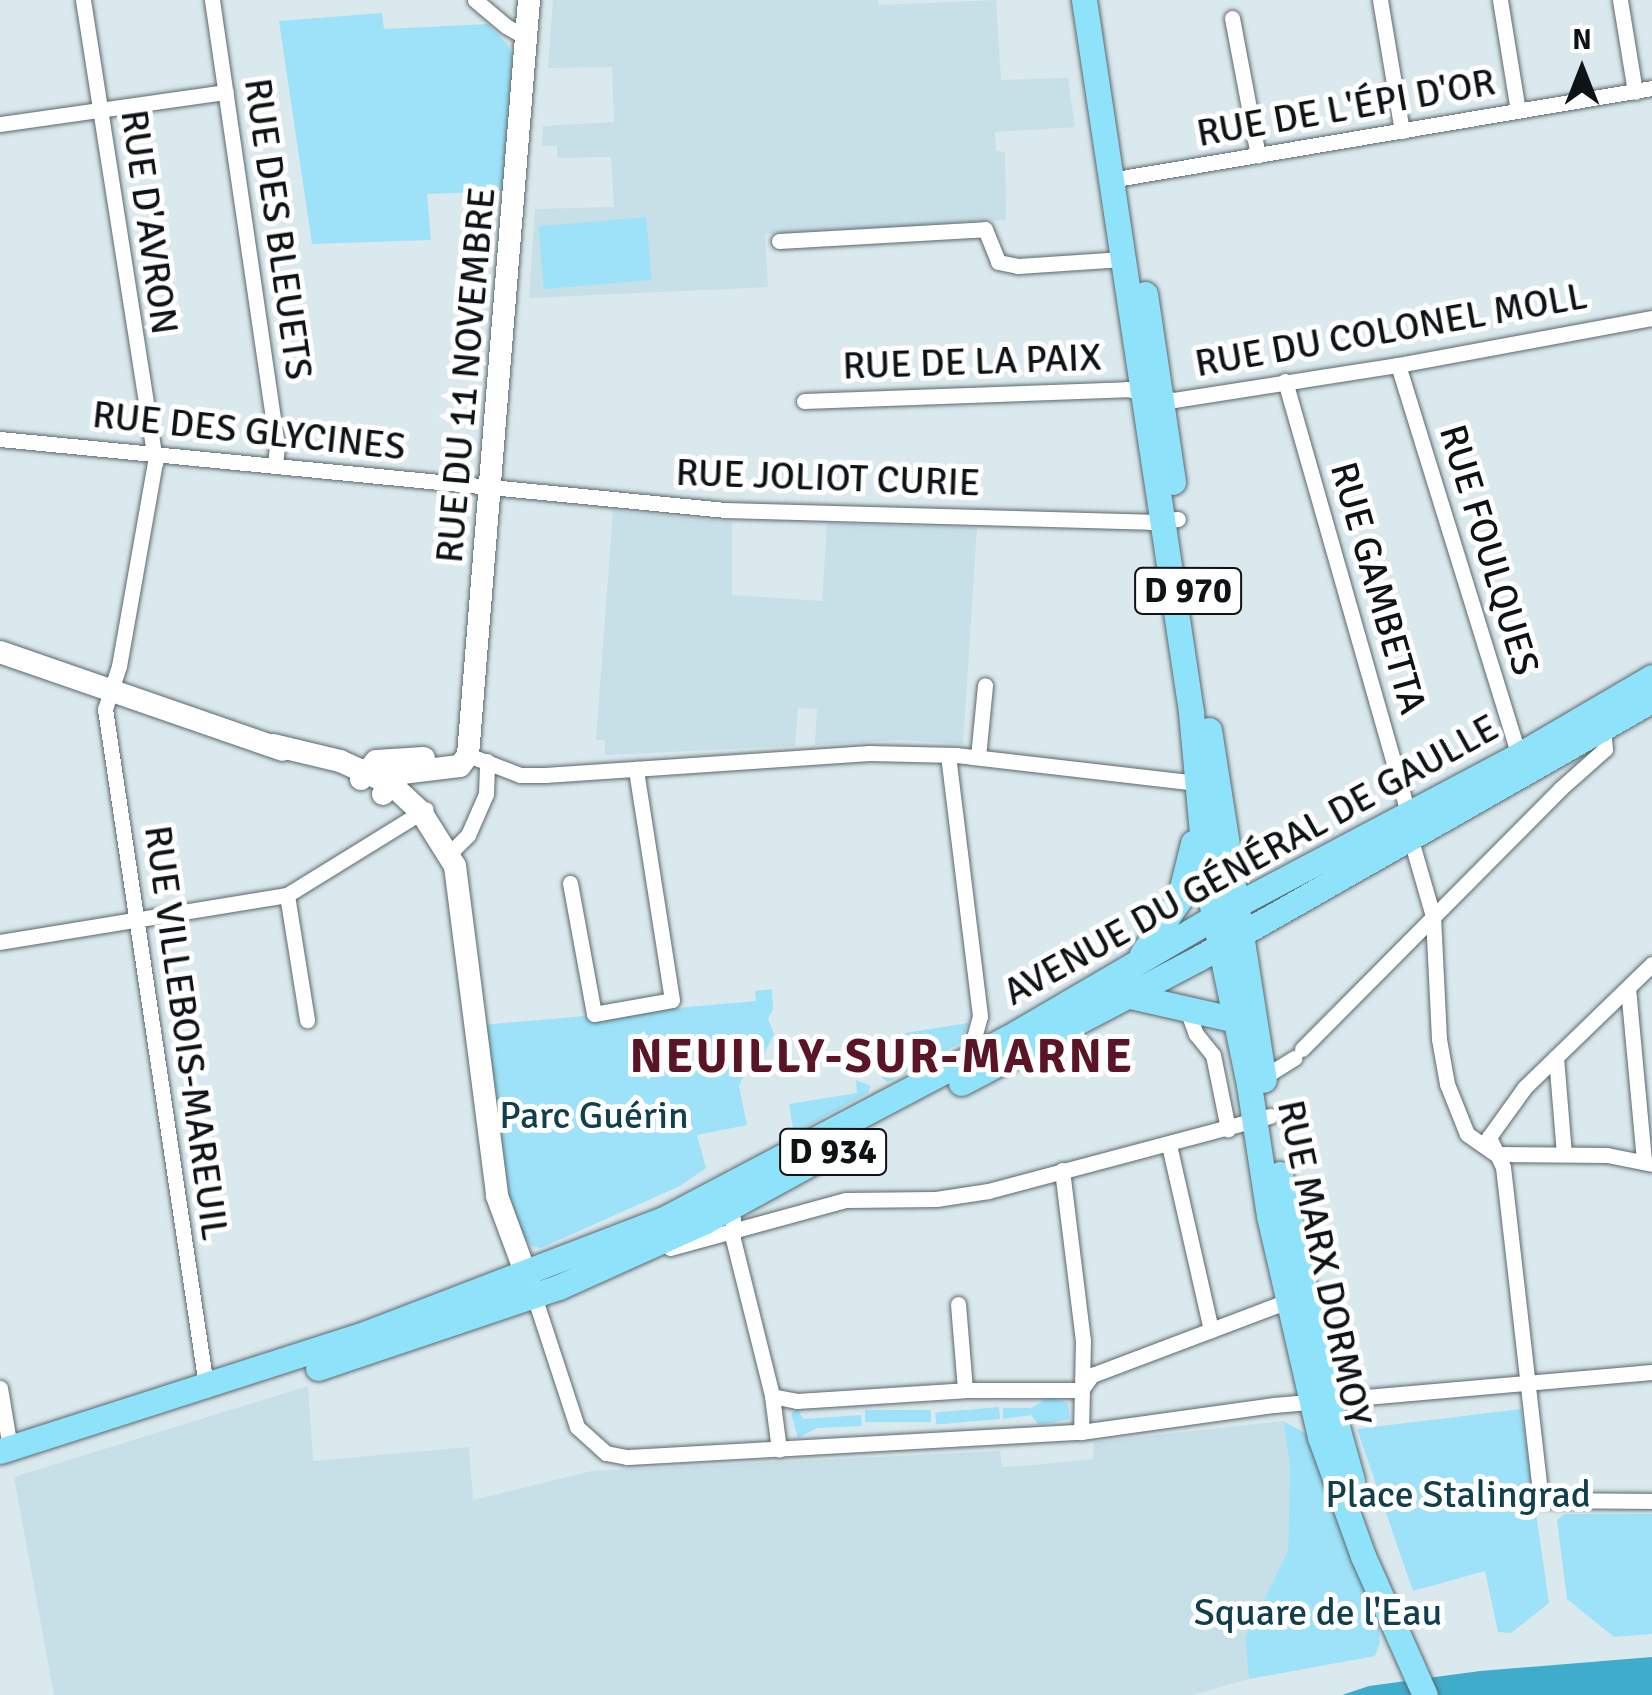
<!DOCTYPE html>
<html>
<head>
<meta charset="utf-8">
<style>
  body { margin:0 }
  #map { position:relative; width:1652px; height:1695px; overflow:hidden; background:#dae9ee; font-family:Signika,sans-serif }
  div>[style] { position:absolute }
  .built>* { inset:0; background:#c7dfe7 }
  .green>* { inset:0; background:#9de2f8; transform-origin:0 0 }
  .water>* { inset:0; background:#3faccb }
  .roads { filter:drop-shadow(0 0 2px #5b686d) drop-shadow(0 0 2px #5b686d) }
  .street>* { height:15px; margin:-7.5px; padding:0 7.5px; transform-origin:7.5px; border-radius:7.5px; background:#fff }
  .secondary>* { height:22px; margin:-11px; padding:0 11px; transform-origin:11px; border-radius:11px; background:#fff }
  .primary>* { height:25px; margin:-12.5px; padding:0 12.5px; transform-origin:12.5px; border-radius:12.5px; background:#8ee2f9 }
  span { translate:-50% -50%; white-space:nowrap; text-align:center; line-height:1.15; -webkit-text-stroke:10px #fff; paint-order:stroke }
  .shield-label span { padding:2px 8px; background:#fff; border:2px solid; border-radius:8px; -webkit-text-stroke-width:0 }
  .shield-label { font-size:35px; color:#0e1315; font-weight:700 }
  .street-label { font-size:38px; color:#0e1315 }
  .park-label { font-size:38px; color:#10404e }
  .district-label { font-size:48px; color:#591425; font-weight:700; letter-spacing:2.5px }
  .north { position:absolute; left:1532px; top:20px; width:100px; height:100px; -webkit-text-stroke:8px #fff; paint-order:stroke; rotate:0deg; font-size:28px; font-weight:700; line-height:40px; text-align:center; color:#0e1315 }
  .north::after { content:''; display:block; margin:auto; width:35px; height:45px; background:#0e1315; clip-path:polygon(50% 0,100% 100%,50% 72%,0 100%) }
</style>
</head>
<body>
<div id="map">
  <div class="built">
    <i style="clip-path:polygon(553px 0,878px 0,879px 5px,996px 0,1001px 80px,1068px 78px,1075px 127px,995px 132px,996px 151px,1005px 152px,1006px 220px,765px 234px,768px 287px,529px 298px,535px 209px,614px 207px,611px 157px,557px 158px,557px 146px,542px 146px,543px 126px,614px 122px,612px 67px,548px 68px)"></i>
    <i style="clip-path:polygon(613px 510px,732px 522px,732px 595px,822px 601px,827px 523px,977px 528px,963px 744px,901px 740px,815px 745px,817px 709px,798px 708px,795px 746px,605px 755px,605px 740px,596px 740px)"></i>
    <i style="clip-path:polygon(308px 1386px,313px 1461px,469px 1447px,473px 1500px,592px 1471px,1000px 1451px,1002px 1467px,1045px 1464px,1093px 1459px,1094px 1442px,1283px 1421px,1290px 1467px,1288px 1551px,1245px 1638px,1249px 1679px,1192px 1695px,54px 1695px,14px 1477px)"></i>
  </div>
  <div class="green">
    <i style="clip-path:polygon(382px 13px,384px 29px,488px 24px,508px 45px,514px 61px,505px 191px,427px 194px,431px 240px,312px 244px,279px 21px)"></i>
    <i style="left:646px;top:217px;width:63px;height:108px;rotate:85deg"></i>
    <i style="clip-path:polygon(772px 989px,773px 1009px,768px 1019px,774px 1034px,760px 1062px,749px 1064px,739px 1086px,747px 1125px,697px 1135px,706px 1168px,680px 1186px,541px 1248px,531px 1246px,511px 1219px,482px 1025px,756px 1001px,755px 991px)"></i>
    <i style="clip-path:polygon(968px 1023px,961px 1043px,888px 1082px,882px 1078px,905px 1033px)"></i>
    <i style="clip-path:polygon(856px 1080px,871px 1086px,868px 1093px,785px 1138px,783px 1130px,793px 1128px,789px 1104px,857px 1093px)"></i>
    <i style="clip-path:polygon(1050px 1397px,1068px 1403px,1070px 1419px,1039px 1425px,1031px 1415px,1003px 1419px,1003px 1408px,1031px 1408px)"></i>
    <i style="left:999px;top:1407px;width:12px;height:64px;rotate:85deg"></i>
    <i style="clip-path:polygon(797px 1408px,803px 1419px,861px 1415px,862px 1426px,817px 1428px,798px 1438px,791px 1414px)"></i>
    <i style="clip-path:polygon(1521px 1409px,1549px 1603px,1511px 1633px,1498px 1632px,1485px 1571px,1413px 1591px,1357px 1429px)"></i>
    <i style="left:931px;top:1410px;width:12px;height:66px;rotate:90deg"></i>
    <i style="clip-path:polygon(1283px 1421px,1307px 1434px,1378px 1617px,1380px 1642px,1375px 1656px,1249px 1679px,1245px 1638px,1288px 1551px,1290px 1467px)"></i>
    <i style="clip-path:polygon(1564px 1514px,1652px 1514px,1652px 1634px,1614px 1637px,1567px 1599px,1557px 1520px)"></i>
  </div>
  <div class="water">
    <i style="clip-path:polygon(1652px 1657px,1652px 1695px,1342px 1695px,1369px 1686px,1480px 1671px)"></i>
  </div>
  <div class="roads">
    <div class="street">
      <i style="left:83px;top:0;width:468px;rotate:81.1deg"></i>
      <i style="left:155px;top:462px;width:207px;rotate:100deg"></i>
      <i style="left:119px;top:666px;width:45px;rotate:108deg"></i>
      <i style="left:105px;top:709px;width:684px;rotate:81.51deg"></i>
      <i style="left:212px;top:0;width:451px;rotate:81.7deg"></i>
      <i style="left:277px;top:446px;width:20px;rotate:96deg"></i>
      <i style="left:475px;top:0;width:40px;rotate:40deg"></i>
      <i style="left:506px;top:26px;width:24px;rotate:30deg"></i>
      <i style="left:1380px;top:0;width:133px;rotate:80.5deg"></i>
      <i style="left:1500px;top:0;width:112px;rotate:80.8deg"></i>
      <i style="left:1620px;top:0;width:93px;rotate:80.7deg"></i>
      <i style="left:1232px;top:18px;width:140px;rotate:79.3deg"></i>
      <i style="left:0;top:124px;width:228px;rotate:-8.1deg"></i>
      <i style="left:1110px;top:180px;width:550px;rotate:-9.63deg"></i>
      <i style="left:779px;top:241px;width:206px;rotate:-3.3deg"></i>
      <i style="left:985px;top:229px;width:35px;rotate:68deg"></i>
      <i style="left:998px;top:262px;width:20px;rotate:11deg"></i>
      <i style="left:1018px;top:266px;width:105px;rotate:-3.8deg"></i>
      <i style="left:1398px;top:365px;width:408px;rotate:72.8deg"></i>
      <i style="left:1285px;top:381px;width:450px;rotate:74.1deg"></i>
      <i style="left:804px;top:401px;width:323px;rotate:-2.1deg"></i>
      <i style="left:1127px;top:389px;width:48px;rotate:13.2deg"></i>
      <i style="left:1174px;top:400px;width:227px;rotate:-8.9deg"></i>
      <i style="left:1398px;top:365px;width:258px;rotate:-10.5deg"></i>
      <i style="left:0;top:439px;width:728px;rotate:5.59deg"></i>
      <i style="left:725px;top:510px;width:425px;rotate:1.6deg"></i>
      <i style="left:1150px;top:522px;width:28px;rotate:-6deg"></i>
      <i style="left:468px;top:755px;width:56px;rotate:21deg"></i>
      <i style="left:520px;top:775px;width:25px"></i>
      <i style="left:545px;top:775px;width:325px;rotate:-3.9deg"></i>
      <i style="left:869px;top:753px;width:87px;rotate:1.3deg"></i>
      <i style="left:956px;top:755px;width:243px;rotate:6.6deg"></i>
      <i style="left:948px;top:755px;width:263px;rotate:83deg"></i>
      <i style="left:980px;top:1016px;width:46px;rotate:105.3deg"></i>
      <i style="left:978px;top:757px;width:72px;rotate:-84.4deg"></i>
      <i style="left:1411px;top:840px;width:79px;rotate:73.9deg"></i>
      <i style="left:1433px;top:916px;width:123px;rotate:87.2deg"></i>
      <i style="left:1439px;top:1039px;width:46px;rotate:79.9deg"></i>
      <i style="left:1447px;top:1084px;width:54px;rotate:68.2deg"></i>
      <i style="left:1467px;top:1134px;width:35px;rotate:35deg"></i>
      <i style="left:1496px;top:1154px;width:111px;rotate:0.5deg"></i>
      <i style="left:1607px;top:1155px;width:46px;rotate:11.3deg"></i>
      <i style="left:449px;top:854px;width:27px;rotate:-45deg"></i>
      <i style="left:468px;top:835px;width:45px;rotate:-66.3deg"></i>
      <i style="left:486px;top:794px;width:33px;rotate:-88deg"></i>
      <i style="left:570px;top:883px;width:133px;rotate:79.6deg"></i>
      <i style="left:594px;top:1014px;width:79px;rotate:-10.2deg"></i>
      <i style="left:672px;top:1000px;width:234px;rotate:-98.9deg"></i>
      <i style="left:287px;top:895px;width:127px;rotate:80.9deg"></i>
      <i style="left:0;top:942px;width:291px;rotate:-9.3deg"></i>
      <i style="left:287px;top:895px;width:163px;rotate:-31.7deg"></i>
      <i style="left:1652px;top:964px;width:177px;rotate:135.9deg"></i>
      <i style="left:1525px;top:1087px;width:62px;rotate:125.8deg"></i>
      <i style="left:1489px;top:1137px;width:33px;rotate:65deg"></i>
      <i style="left:1503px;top:1167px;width:335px;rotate:83.5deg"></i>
      <i style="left:1541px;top:1500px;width:111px;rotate:0.5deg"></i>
      <i style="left:1628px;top:988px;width:174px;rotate:84.7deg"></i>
      <i style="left:1186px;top:1007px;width:29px;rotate:70deg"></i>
      <i style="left:1196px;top:1034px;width:27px;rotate:51deg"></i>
      <i style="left:1213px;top:1055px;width:76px;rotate:78.5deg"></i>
      <i style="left:1302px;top:1049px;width:366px;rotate:-45.2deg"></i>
      <i style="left:1560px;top:789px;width:60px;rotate:-41.6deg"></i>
      <i style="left:1605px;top:749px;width:20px;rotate:-96deg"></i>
      <i style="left:1556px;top:1057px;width:97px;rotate:85.3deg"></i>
      <i style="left:1264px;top:1077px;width:36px;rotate:-32deg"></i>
      <i style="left:1169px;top:1145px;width:190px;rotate:77.2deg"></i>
      <i style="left:1062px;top:1170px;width:171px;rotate:83deg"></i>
      <i style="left:1083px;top:1340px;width:92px;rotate:91.2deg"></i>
      <i style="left:733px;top:1219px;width:20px;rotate:90deg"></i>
      <i style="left:733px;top:1239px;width:162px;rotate:76deg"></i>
      <i style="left:772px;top:1396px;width:54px;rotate:82.6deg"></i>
      <i style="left:670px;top:1248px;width:182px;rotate:-15.3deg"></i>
      <i style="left:846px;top:1200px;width:90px;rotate:-0.6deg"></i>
      <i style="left:936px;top:1199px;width:53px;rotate:-8.7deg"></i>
      <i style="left:988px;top:1191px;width:292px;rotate:-14.9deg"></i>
      <i style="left:534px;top:1296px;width:138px;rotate:71.8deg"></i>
      <i style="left:577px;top:1427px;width:39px;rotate:42deg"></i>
      <i style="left:606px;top:1453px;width:21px;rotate:11deg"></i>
      <i style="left:627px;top:1457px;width:455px;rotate:-3.2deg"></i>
      <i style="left:1081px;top:1432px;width:195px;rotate:-8deg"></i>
      <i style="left:1274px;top:1405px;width:379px;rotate:-5deg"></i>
      <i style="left:958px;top:1304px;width:86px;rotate:85.3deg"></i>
      <i style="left:0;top:1388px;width:61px;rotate:80.5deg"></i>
      <i style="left:1081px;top:1390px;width:19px;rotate:-54deg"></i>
      <i style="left:1092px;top:1375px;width:210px;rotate:-20.7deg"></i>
      <i style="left:772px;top:1396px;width:25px;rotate:11deg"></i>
      <i style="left:797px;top:1401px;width:168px;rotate:-3.7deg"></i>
      <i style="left:965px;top:1390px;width:116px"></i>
    </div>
    <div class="secondary">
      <i style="left:0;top:652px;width:299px;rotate:19.1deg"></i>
      <i style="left:273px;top:745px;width:69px;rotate:13.4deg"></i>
      <i style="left:340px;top:761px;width:56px;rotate:24.3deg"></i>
      <i style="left:391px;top:784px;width:41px;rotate:43deg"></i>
      <i style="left:421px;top:812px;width:64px;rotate:57.8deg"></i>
      <i style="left:455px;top:866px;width:333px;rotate:82.7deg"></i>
      <i style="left:497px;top:1196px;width:98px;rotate:69.7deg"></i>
      <i style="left:361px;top:779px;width:23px;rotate:-50deg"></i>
      <i style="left:376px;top:761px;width:48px;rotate:-3.6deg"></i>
      <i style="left:383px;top:794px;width:28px;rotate:-48deg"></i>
      <i style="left:402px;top:773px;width:58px;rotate:-6.9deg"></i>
      <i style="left:460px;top:766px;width:14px;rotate:-54deg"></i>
      <i style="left:468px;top:755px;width:757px;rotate:-85.38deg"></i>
    </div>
    <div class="primary">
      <i style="left:1084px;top:0;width:720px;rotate:81.45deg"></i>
      <i style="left:1191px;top:712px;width:166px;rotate:84.8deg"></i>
      <i style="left:1206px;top:877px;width:212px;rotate:78.3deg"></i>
      <i style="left:1249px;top:1085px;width:133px;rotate:81.3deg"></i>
      <i style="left:1269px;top:1216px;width:227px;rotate:77deg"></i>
      <i style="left:1320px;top:1437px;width:127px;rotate:70.1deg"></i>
      <i style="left:1363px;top:1556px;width:152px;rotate:66deg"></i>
      <i style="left:1145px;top:294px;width:190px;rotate:81.5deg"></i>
      <i style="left:1209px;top:730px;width:354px;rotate:81.1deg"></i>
      <i style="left:1142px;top:954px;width:65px;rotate:-55.6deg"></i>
      <i style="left:1179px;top:900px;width:59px;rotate:-76.2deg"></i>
      <i style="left:1126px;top:995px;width:113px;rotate:12.8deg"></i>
      <i style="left:961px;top:1083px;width:269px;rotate:-27.7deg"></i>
      <i style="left:1199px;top:958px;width:521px;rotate:-29.66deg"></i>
      <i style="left:1280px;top:1174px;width:211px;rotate:77.9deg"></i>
      <i style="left:1324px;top:1380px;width:104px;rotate:74.4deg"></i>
      <i style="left:318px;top:1368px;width:254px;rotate:-18.6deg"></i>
      <i style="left:559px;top:1287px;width:160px;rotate:-24.3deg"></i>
      <i style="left:705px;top:1221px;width:121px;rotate:-28.7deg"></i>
      <i style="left:0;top:1451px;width:386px;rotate:-17.8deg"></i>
      <i style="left:367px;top:1333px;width:316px;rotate:-21deg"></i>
      <i style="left:662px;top:1220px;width:389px;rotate:-27.8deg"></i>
      <i style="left:1006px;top:1039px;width:264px;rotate:-30.3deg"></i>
      <i style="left:1234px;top:906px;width:323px;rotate:-27.9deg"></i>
      <i style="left:1519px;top:755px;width:154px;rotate:-30.4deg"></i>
    </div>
  </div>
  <div class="shield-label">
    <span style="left:1188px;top:591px">D 970</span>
    <span style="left:833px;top:1152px">D 934</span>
  </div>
  <div class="street-label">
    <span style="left:1346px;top:108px;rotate:-10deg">RUE DE L'ÉPI D'OR</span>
    <span style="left:149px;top:222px;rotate:82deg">RUE D'AVRON</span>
    <span style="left:278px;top:229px;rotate:82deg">RUE DES BLEUETS</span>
    <span style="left:1391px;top:330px;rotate:-10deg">RUE DU COLONEL MOLL</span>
    <span style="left:972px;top:362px;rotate:-2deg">RUE DE LA PAIX</span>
    <span style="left:466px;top:375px;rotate:-85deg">RUE DU 11 NOVEMBRE</span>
    <span style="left:249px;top:431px;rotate:6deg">RUE DES GLYCINES</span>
    <span style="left:828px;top:478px;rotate:2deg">RUE JOLIOT CURIE</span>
    <span style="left:1489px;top:550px;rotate:73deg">RUE FOULQUES</span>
    <span style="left:1378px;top:588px;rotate:74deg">RUE GAMBETTA</span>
    <span style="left:1251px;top:860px;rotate:-29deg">AVENUE DU GÉNÉRAL DE GAULLE</span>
    <span style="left:186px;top:1033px;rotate:82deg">RUE VILLEBOIS-MAREUIL</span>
    <span style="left:1324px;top:1263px;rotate:78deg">RUE MARX DORMOY</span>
  </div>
  <div class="park-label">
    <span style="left:594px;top:1116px">Parc Guérin</span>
    <span style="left:1458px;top:1495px">Place Stalingrad</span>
    <span style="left:1318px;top:1613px">Square de l'Eau</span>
  </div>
  <div class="district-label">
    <span style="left:882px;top:1057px">NEUILLY-SUR-MARNE</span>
  </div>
  <div class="north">N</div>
</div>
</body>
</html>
